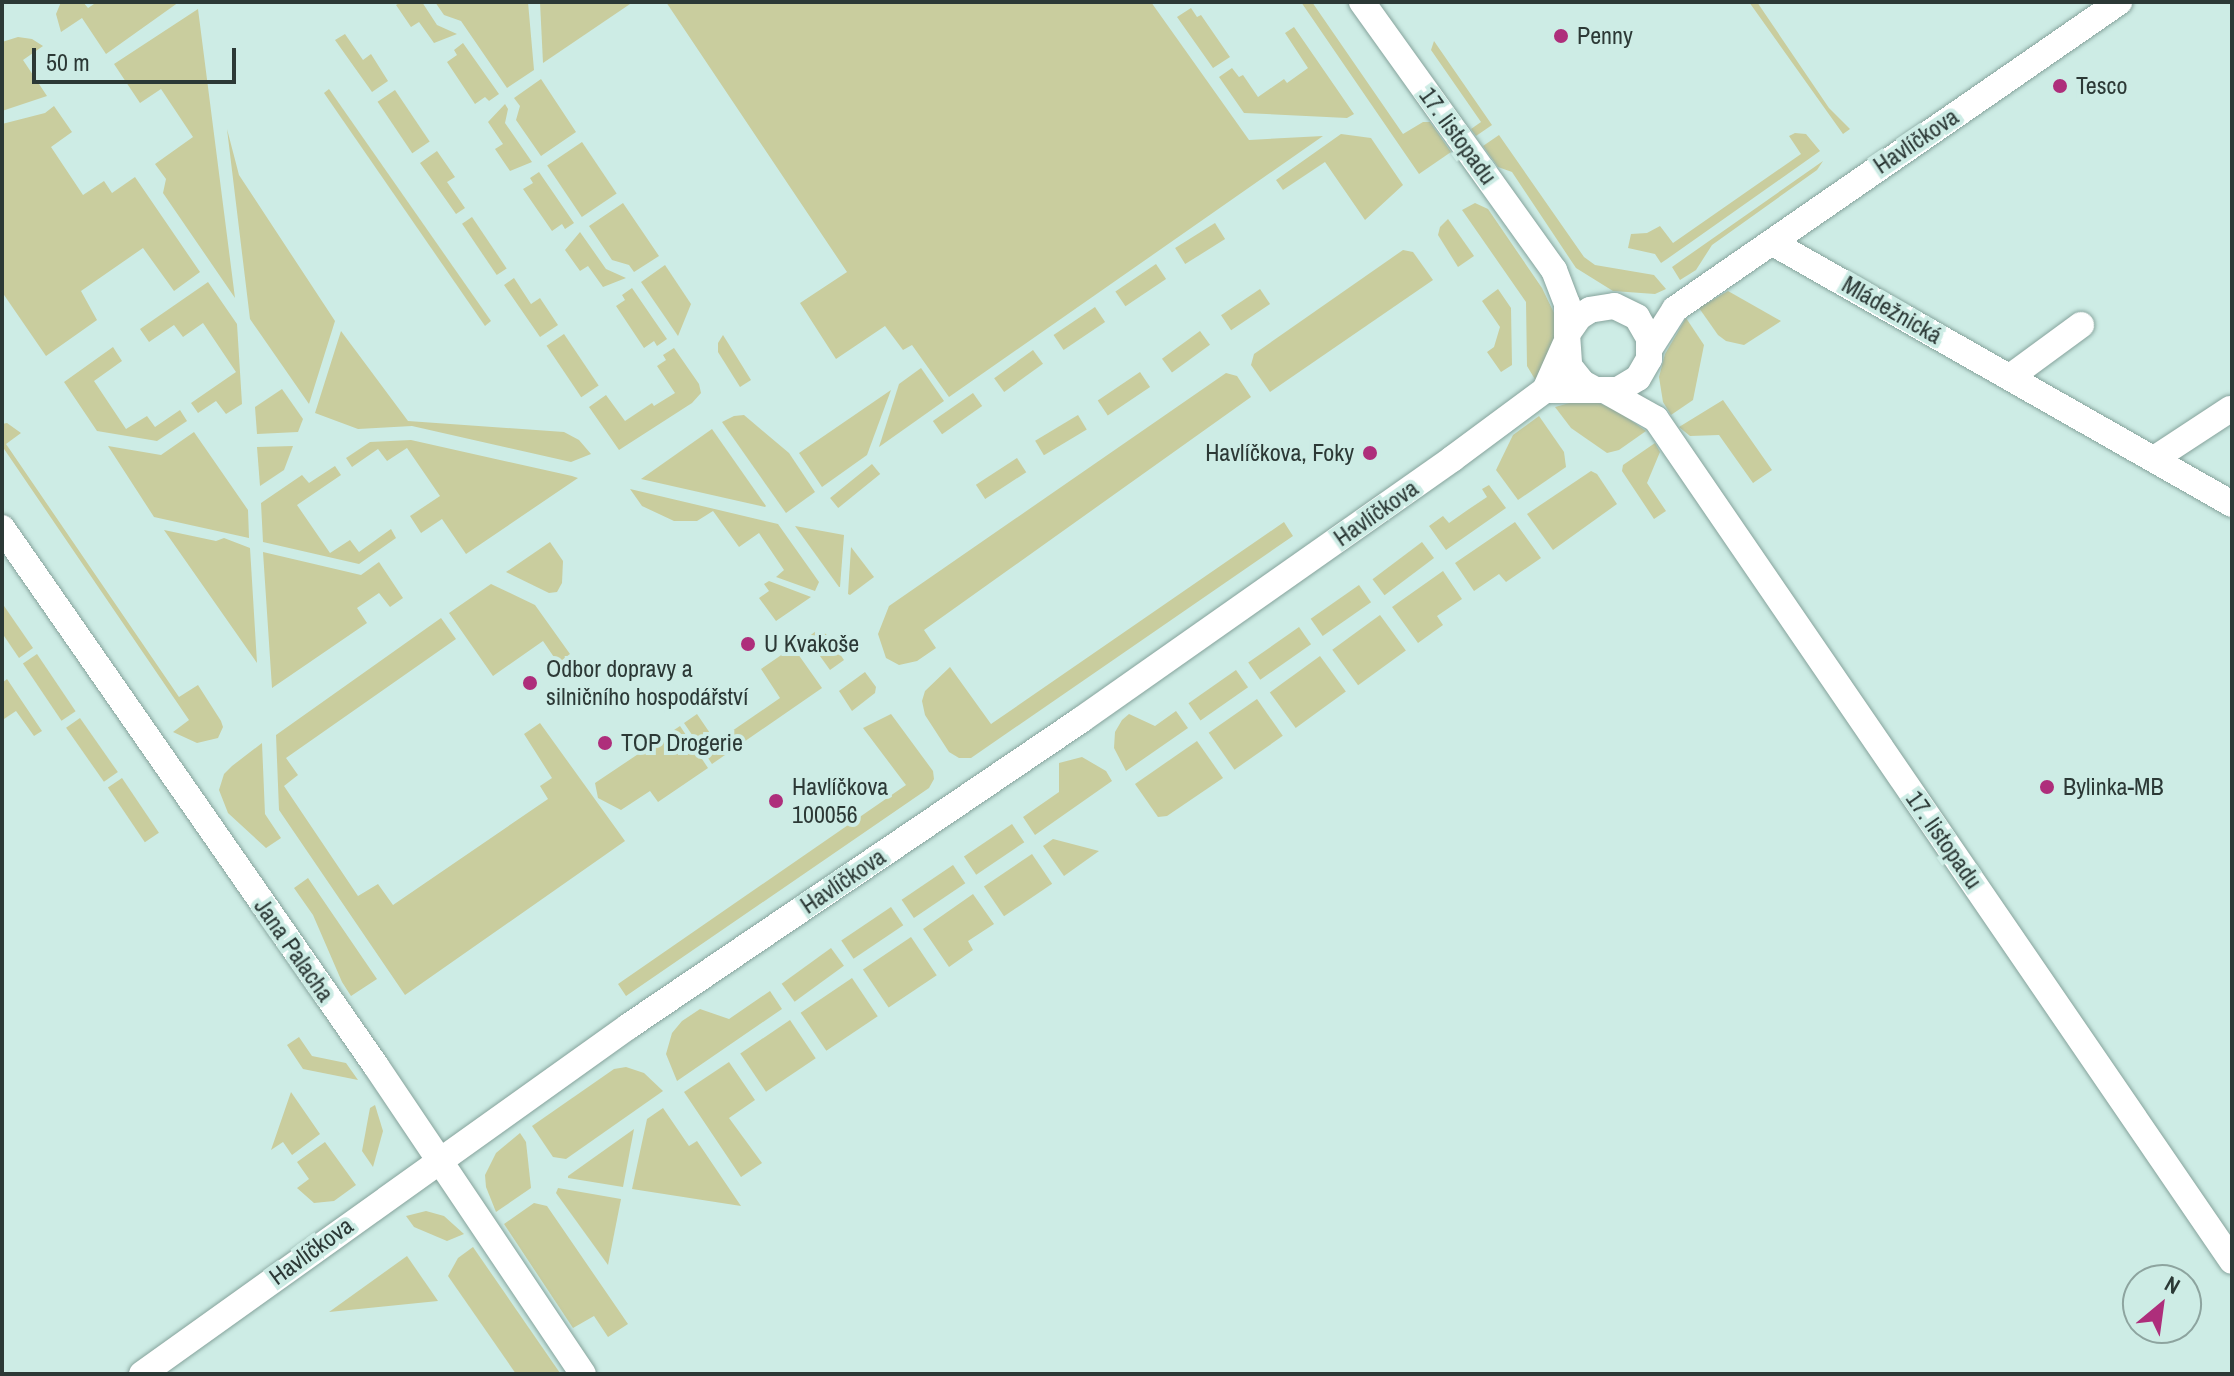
<!DOCTYPE html>
<html>
<head>
<meta charset="utf-8">
<style>
  body { margin:0 }
  #map { position:relative; width:2234px; height:1376px; overflow:hidden; background:#cdece5; font-family:"Archivo Narrow",sans-serif }
  div>[style] { position:absolute }
  .green>* { inset:0; background:#c9cd9e; transform-origin:0 0 }
  .roads { filter:drop-shadow(0 0 2px #86a39c) drop-shadow(0 0 2px #86a39c) }
  .minor>* { height:26px; margin:-13px; padding:0 13px; transform-origin:13px; border-radius:13px; background:#fff }
  .dots>* { width:22px; height:22px; translate:-50% -50%; box-sizing:border-box; border:4px solid #cdece5; border-radius:50% }
  span { translate:-50% -50%; white-space:nowrap; text-align:center; line-height:1.15; -webkit-text-stroke:8px #cdece5; paint-order:stroke }
  .poi-label { font-size:24px; color:#2c3936 }
  .left { translate:0 -50%; text-align:left }
  .right { translate:-100% -50%; text-align:right }
  .street-label { font-size:24px; color:#2c3936 }
  .frame { position:absolute; inset:0; border:4px solid #2c3936; pointer-events:none }
  .north { position:absolute; left:2122px; top:1264px; width:80px; height:80px; box-sizing:border-box; background:#cdece5; border:2px solid #8da49f; border-radius:50%; rotate:29deg; font-size:22px; font-weight:700; line-height:32px; text-align:center; color:#2c3936 }
  .north::after { content:''; display:block; margin:auto; width:28px; height:36px; background:#ae2e7b; clip-path:polygon(50% 0,100% 100%,50% 72%,0 100%) }
  .scale { position:absolute; left:32px; top:48px; width:204px; height:36px; box-sizing:border-box; border:4px solid #2c3936; border-top:0; padding-left:10px; font-size:24px; line-height:28px; white-space:nowrap; color:#2c3936; -webkit-text-stroke:6px #cdece5; paint-order:stroke }
</style>
</head>
<body>
<div id="map">
  <div class="green">
    <i style="clip-path:polygon(61px 2px,83px 2px,88px 8px,97px 2px,179px 2px,106px 54px,82px 18px,61px 32px,56px 14px)"></i>
    <i style="clip-path:polygon(401px 2px,422px 2px,437px 25px,457px 34px,434px 43px,419px 22px,411px 27px,396px 5px)"></i>
    <i style="clip-path:polygon(435px 2px,528px 2px,534px 70px,507px 88px,461px 21px,444px 15px)"></i>
    <i style="clip-path:polygon(540px 2px,633px 2px,543px 63px)"></i>
    <i style="clip-path:polygon(666px 2px,1151px 2px,1249px 140px,1323px 136px,949px 397px,912px 345px,903px 350px,885px 326px,836px 359px,800px 303px,847px 272px)"></i>
    <i style="clip-path:polygon(1301px 2px,1312px 2px,1403px 134px,1423px 122px,1430px 122px,1451px 152px,1419px 174px)"></i>
    <i style="clip-path:polygon(1749px 2px,1757px 2px,1829px 108px,1850px 129px,1843px 134px)"></i>
    <i style="clip-path:polygon(1191px 8px,1197px 17px,1201px 15px,1230px 57px,1213px 68px,1177px 17px)"></i>
    <i style="clip-path:polygon(198px 9px,235px 298px,163px 193px,166px 179px,155px 164px,193px 137px,161px 89px,140px 103px,114px 64px)"></i>
    <i style="clip-path:polygon(1294px 27px,1354px 114px,1347px 118px,1244px 113px,1219px 77px,1232px 68px,1239px 77px,1243px 75px,1258px 97px,1284px 79px,1287px 83px,1308px 68px,1285px 33px)"></i>
    <i style="clip-path:polygon(345px 34px,363px 60px,371px 54px,388px 81px,372px 92px,335px 40px)"></i>
    <i style="clip-path:polygon(18px 37px,32px 39px,43px 46px,23px 60px,47px 96px,2px 111px,2px 42px)"></i>
    <i style="clip-path:polygon(1434px 41px,1492px 125px,1476px 136px,1471px 129px,1481px 122px,1431px 50px)"></i>
    <i style="clip-path:polygon(463px 43px,499px 94px,489px 101px,485px 97px,475px 104px,447px 62px,457px 55px,454px 50px)"></i>
    <i style="clip-path:polygon(541px 79px,576px 132px,541px 156px,516px 120px,520px 106px,514px 98px)"></i>
    <i style="clip-path:polygon(329px 89px,491px 321px,485px 326px,324px 93px)"></i>
    <i style="left:395px;top:90px;width:62px;height:21px;rotate:56deg"></i>
    <i style="clip-path:polygon(505px 104px,508px 109px,505px 123px,532px 162px,510px 171px,495px 149px,503px 144px,488px 122px)"></i>
    <i style="clip-path:polygon(54px 106px,72px 132px,51px 147px,83px 195px,104px 181px,112px 193px,135px 177px,200px 272px,174px 291px,143px 248px,81px 291px,97px 320px,46px 356px,2px 292px,2px 124px,45px 113px)"></i>
    <i style="clip-path:polygon(227px 129px,239px 175px,335px 321px,309px 404px,250px 319px)"></i>
    <i style="clip-path:polygon(1795px 133px,1806px 134px,1820px 151px,1667px 259px,1661px 263px,1655px 254px,1628px 248px,1631px 234px,1647px 233px,1660px 226px,1673px 243px,1801px 154px,1789px 136px)"></i>
    <i style="clip-path:polygon(1341px 134px,1371px 138px,1403px 185px,1365px 220px,1325px 162px,1283px 190px,1276px 180px)"></i>
    <i style="clip-path:polygon(1499px 135px,1584px 257px,1595px 265px,1654px 275px,1666px 289px,1655px 294px,1613px 291px,1576px 268px,1512px 172px,1498px 167px,1483px 146px)"></i>
    <i style="left:582px;top:142px;width:62px;height:42px;rotate:56deg"></i>
    <i style="clip-path:polygon(437px 151px,455px 177px,447px 182px,465px 208px,456px 214px,420px 163px)"></i>
    <i style="clip-path:polygon(1823px 161px,1817px 170px,1712px 245px,1696px 270px,1680px 280px,1672px 267px)"></i>
    <i style="clip-path:polygon(539px 172px,574px 223px,565px 229px,562px 224px,552px 231px,523px 189px,533px 183px,530px 178px)"></i>
    <i style="clip-path:polygon(623px 203px,659px 256px,634px 272px,629px 265px,612px 260px,589px 226px)"></i>
    <i style="clip-path:polygon(1475px 203px,1488px 209px,1542px 288px,1555px 315px,1556px 342px,1536px 381px,1527px 366px,1526px 302px,1462px 210px)"></i>
    <i style="left:472px;top:217px;width:62px;height:12px;rotate:56deg"></i>
    <i style="clip-path:polygon(1448px 219px,1474px 256px,1458px 267px,1438px 235px,1440px 227px)"></i>
    <i style="left:1215px;top:223px;width:19px;height:47px;rotate:58deg"></i>
    <i style="clip-path:polygon(580px 232px,606px 269px,626px 278px,603px 287px,588px 266px,580px 271px,565px 250px)"></i>
    <i style="clip-path:polygon(1403px 250px,1413px 252px,1433px 280px,1270px 392px,1251px 365px,1254px 354px)"></i>
    <i style="left:1156px;top:264px;width:18px;height:49px;rotate:56deg"></i>
    <i style="clip-path:polygon(665px 265px,691px 304px,678px 336px,641px 282px)"></i>
    <i style="clip-path:polygon(514px 278px,531px 304px,540px 298px,558px 325px,540px 337px,504px 285px)"></i>
    <i style="clip-path:polygon(208px 282px,237px 324px,242px 404px,226px 414px,216px 401px,198px 413px,191px 403px,236px 372px,203px 323px,183px 337px,174px 325px,149px 342px,140px 329px)"></i>
    <i style="clip-path:polygon(632px 288px,667px 339px,657px 346px,654px 341px,644px 348px,616px 306px,625px 300px,622px 295px)"></i>
    <i style="left:1260px;top:289px;width:18px;height:47px;rotate:56deg"></i>
    <i style="clip-path:polygon(1498px 289px,1511px 308px,1512px 365px,1501px 372px,1487px 352px,1494px 347px,1500px 327px,1482px 301px)"></i>
    <i style="clip-path:polygon(1728px 291px,1781px 321px,1744px 345px,1726px 341px,1718px 335px,1699px 308px)"></i>
    <i style="left:1095px;top:307px;width:18px;height:50px;rotate:56deg"></i>
    <i style="clip-path:polygon(1686px 318px,1704px 345px,1693px 400px,1671px 415px,1663px 402px,1659px 377px,1665px 354px)"></i>
    <i style="clip-path:polygon(341px 331px,408px 421px,564px 432px,579px 440px,591px 454px,571px 462px,412px 426px,358px 429px,315px 413px)"></i>
    <i style="left:1200px;top:331px;width:17px;height:47px;rotate:54deg"></i>
    <i style="left:564px;top:334px;width:62px;height:21px;rotate:56deg"></i>
    <i style="clip-path:polygon(723px 335px,751px 380px,740px 387px,718px 352px,718px 343px)"></i>
    <i style="clip-path:polygon(113px 347px,122px 361px,94px 381px,126px 429px,147px 416px,155px 427px,180px 410px,187px 421px,157px 441px,97px 431px,64px 382px)"></i>
    <i style="clip-path:polygon(674px 348px,699px 384px,701px 393px,692px 403px,619px 450px,589px 407px,606px 395px,625px 421px,652px 403px,654px 406px,675px 393px,657px 366px,666px 360px,663px 355px)"></i>
    <i style="left:1033px;top:350px;width:17px;height:48px;rotate:54deg"></i>
    <i style="clip-path:polygon(921px 368px,944px 401px,879px 447px,899px 384px)"></i>
    <i style="left:1140px;top:372px;width:18px;height:51px;rotate:56deg"></i>
    <i style="clip-path:polygon(1226px 373px,1237px 376px,1251px 397px,924px 630px,936px 648px,917px 661px,899px 665px,886px 658px,878px 634px,889px 606px)"></i>
    <i style="clip-path:polygon(282px 389px,303px 419px,298px 432px,257px 434px,255px 407px)"></i>
    <i style="clip-path:polygon(891px 390px,867px 455px,822px 487px,799px 453px)"></i>
    <i style="left:973px;top:393px;width:16px;height:49px;rotate:55deg"></i>
    <i style="clip-path:polygon(1723px 400px,1772px 470px,1753px 483px,1719px 435px,1690px 436px,1679px 427px)"></i>
    <i style="clip-path:polygon(1573px 402px,1596px 402px,1616px 410px,1646px 431px,1619px 450px,1607px 453px,1571px 428px,1555px 407px)"></i>
    <i style="clip-path:polygon(744px 415px,789px 453px,815px 492px,786px 513px,722px 422px,734px 416px)"></i>
    <i style="left:1078px;top:415px;width:17px;height:50px;rotate:59deg"></i>
    <i style="clip-path:polygon(1539px 416px,1564px 452px,1566px 467px,1518px 500px,1496px 470px,1513px 435px)"></i>
    <i style="clip-path:polygon(7px 423px,21px 433px,6px 444px,179px 697px,198px 685px,221px 721px,223px 727px,218px 738px,197px 743px,173px 732px,189px 720px,2px 446px,2px 424px)"></i>
    <i style="clip-path:polygon(712px 429px,766px 506px,765px 507px,641px 479px)"></i>
    <i style="clip-path:polygon(194px 432px,248px 510px,249px 538px,154px 517px,108px 446px,161px 455px)"></i>
    <i style="clip-path:polygon(411px 440px,572px 476px,578px 478px,466px 554px,442px 519px,421px 533px,410px 516px,440px 496px,407px 448px,387px 461px,378px 449px,352px 467px,346px 458px,370px 442px)"></i>
    <i style="clip-path:polygon(1655px 443px,1660px 452px,1647px 483px,1666px 511px,1654px 519px,1622px 471px,1623px 465px)"></i>
    <i style="clip-path:polygon(293px 446px,284px 470px,260px 486px,257px 447px)"></i>
    <i style="left:1017px;top:458px;width:17px;height:49px;rotate:57deg"></i>
    <i style="left:872px;top:464px;width:13px;height:54px;rotate:51deg"></i>
    <i style="clip-path:polygon(335px 466px,341px 475px,297px 505px,330px 553px,350px 540px,359px 552px,391px 529px,396px 538px,359px 564px,263px 542px,261px 503px,302px 475px,309px 483px)"></i>
    <i style="clip-path:polygon(1591px 471px,1597px 474px,1617px 504px,1553px 550px,1527px 514px)"></i>
    <i style="clip-path:polygon(1489px 485px,1506px 508px,1446px 550px,1429px 526px,1443px 516px,1449px 523px,1469px 509px,1487px 497px,1482px 489px)"></i>
    <i style="clip-path:polygon(630px 489px,778px 524px,819px 582px,815px 591px,776px 577px,784px 570px,759px 533px,739px 547px,713px 511px,697px 521px,674px 521px,642px 506px)"></i>
    <i style="clip-path:polygon(1284px 522px,1293px 536px,971px 758px,959px 758px,949px 752px,925px 715px,922px 701px,925px 691px,950px 667px,991px 724px)"></i>
    <i style="clip-path:polygon(1515px 522px,1541px 558px,1506px 582px,1499px 574px,1474px 591px,1455px 563px)"></i>
    <i style="clip-path:polygon(795px 526px,844px 535px,840px 587px,839px 587px)"></i>
    <i style="clip-path:polygon(164px 530px,216px 541px,224px 538px,250px 548px,257px 663px)"></i>
    <i style="clip-path:polygon(550px 542px,563px 561px,562px 583px,557px 592px,549px 593px,506px 572px)"></i>
    <i style="left:1422px;top:542px;width:20px;height:62px;rotate:53deg"></i>
    <i style="clip-path:polygon(851px 547px,874px 577px,850px 595px,848px 594px)"></i>
    <i style="clip-path:polygon(263px 552px,361px 575px,379px 562px,403px 598px,390px 607px,379px 593px,357px 608px,367px 623px,272px 688px)"></i>
    <i style="clip-path:polygon(1443px 571px,1462px 599px,1437px 616px,1443px 625px,1418px 643px,1392px 607px)"></i>
    <i style="clip-path:polygon(769px 581px,811px 597px,776px 621px,759px 598px,769px 591px,764px 584px)"></i>
    <i style="clip-path:polygon(491px 584px,535px 605px,570px 654px,558px 663px,543px 641px,493px 676px,449px 613px)"></i>
    <i style="left:1359px;top:585px;width:21px;height:59px;rotate:55deg"></i>
    <i style="clip-path:polygon(2px 603px,33px 648px,19px 658px,2px 633px)"></i>
    <i style="left:1380px;top:615px;width:44px;height:59px;rotate:54deg"></i>
    <i style="clip-path:polygon(441px 618px,456px 639px,286px 758px,298px 775px,284px 786px,358px 896px,378px 884px,393px 905px,548px 799px,540px 786px,552px 778px,524px 734px,540px 723px,625px 841px,405px 995px,279px 810px,276px 735px)"></i>
    <i style="left:1299px;top:627px;width:21px;height:62px;rotate:55deg"></i>
    <i style="clip-path:polygon(816px 631px,826px 634px,844px 660px,830px 670px,807px 638px)"></i>
    <i style="clip-path:polygon(793px 647px,822px 688px,712px 764px,684px 723px,697px 714px,716px 742px,780px 698px,761px 669px)"></i>
    <i style="left:37px;top:654px;width:69px;height:17px;rotate:56deg"></i>
    <i style="left:1320px;top:656px;width:44px;height:62px;rotate:54deg"></i>
    <i style="left:1236px;top:670px;width:21px;height:58px;rotate:55deg"></i>
    <i style="clip-path:polygon(865px 672px,876px 687px,875px 693px,852px 711px,839px 691px)"></i>
    <i style="clip-path:polygon(7px 679px,42px 731px,34px 736px,16px 711px,4px 719px,2px 716px,2px 683px)"></i>
    <i style="left:1257px;top:699px;width:45px;height:59px;rotate:55deg"></i>
    <i style="clip-path:polygon(1176px 711px,1188px 728px,1126px 771px,1114px 748px,1115px 732px,1122px 720px,1129px 714px,1155px 726px)"></i>
    <i style="clip-path:polygon(891px 714px,933px 771px,934px 779px,929px 788px,626px 996px,618px 984px,906px 785px,863px 728px)"></i>
    <i style="left:80px;top:718px;width:66px;height:17px;rotate:55deg"></i>
    <i style="clip-path:polygon(680px 726px,708px 768px,658px 802px,650px 791px,621px 810px,598px 798px,595px 783px)"></i>
    <i style="clip-path:polygon(1197px 741px,1223px 778px,1167px 816px,1158px 817px,1135px 784px)"></i>
    <i style="clip-path:polygon(262px 743px,265px 814px,281px 838px,266px 848px,228px 813px,219px 790px,224px 774px,232px 766px)"></i>
    <i style="clip-path:polygon(1082px 757px,1106px 771px,1112px 781px,1035px 835px,1023px 817px,1059px 792px,1059px 763px)"></i>
    <i style="left:122px;top:778px;width:66px;height:17px;rotate:56deg"></i>
    <i style="left:1012px;top:824px;width:22px;height:58px;rotate:56deg"></i>
    <i style="clip-path:polygon(1053px 839px,1099px 851px,1064px 876px,1043px 846px)"></i>
    <i style="left:1032px;top:854px;width:36px;height:58px;rotate:56deg"></i>
    <i style="left:953px;top:865px;width:22px;height:62px;rotate:56deg"></i>
    <i style="clip-path:polygon(308px 878px,377px 979px,351px 996px,342px 982px,313px 915px,294px 888px)"></i>
    <i style="clip-path:polygon(973px 894px,994px 924px,968px 941px,973px 950px,949px 967px,923px 929px)"></i>
    <i style="left:891px;top:907px;width:22px;height:60px;rotate:56deg"></i>
    <i style="left:911px;top:937px;width:46px;height:58px;rotate:56deg"></i>
    <i style="left:831px;top:948px;width:22px;height:61px;rotate:54deg"></i>
    <i style="left:852px;top:978px;width:46px;height:62px;rotate:56deg"></i>
    <i style="clip-path:polygon(770px 991px,782px 1009px,677px 1081px,666px 1054px,672px 1033px,682px 1021px,700px 1009px,729px 1019px)"></i>
    <i style="left:790px;top:1020px;width:46px;height:60px;rotate:56deg"></i>
    <i style="clip-path:polygon(299px 1037px,312px 1056px,346px 1063px,358px 1080px,303px 1069px,287px 1045px)"></i>
    <i style="clip-path:polygon(729px 1062px,755px 1100px,729px 1118px,762px 1163px,741px 1177px,684px 1092px)"></i>
    <i style="clip-path:polygon(626px 1067px,644px 1073px,663px 1091px,566px 1159px,553px 1157px,532px 1126px,614px 1069px)"></i>
    <i style="clip-path:polygon(291px 1092px,320px 1134px,292px 1155px,283px 1142px,271px 1150px)"></i>
    <i style="clip-path:polygon(375px 1105px,383px 1131px,373px 1167px,362px 1151px,370px 1108px)"></i>
    <i style="clip-path:polygon(663px 1108px,689px 1146px,697px 1141px,741px 1206px,632px 1189px,647px 1119px)"></i>
    <i style="clip-path:polygon(634px 1129px,623px 1187px,568px 1178px,568px 1176px)"></i>
    <i style="clip-path:polygon(520px 1133px,526px 1142px,531px 1188px,496px 1212px,486px 1187px,485px 1175px,496px 1153px)"></i>
    <i style="clip-path:polygon(325px 1142px,356px 1185px,334px 1201px,314px 1203px,297px 1188px,309px 1179px,297px 1162px)"></i>
    <i style="clip-path:polygon(558px 1188px,621px 1199px,608px 1265px,556px 1193px)"></i>
    <i style="clip-path:polygon(534px 1203px,547px 1206px,628px 1324px,608px 1337px,594px 1316px,573px 1328px,504px 1224px)"></i>
    <i style="clip-path:polygon(426px 1211px,444px 1216px,464px 1234px,447px 1241px,414px 1227px,406px 1216px)"></i>
    <i style="clip-path:polygon(473px 1247px,560px 1373px,559px 1374px,516px 1374px,448px 1276px,458px 1258px)"></i>
    <i style="clip-path:polygon(407px 1256px,438px 1301px,329px 1312px)"></i>
  </div>
  <div class="roads">
    <div class="minor">
      <i style="left:1362px;top:2px;width:330px;rotate:54.4deg"></i>
      <i style="left:1554px;top:270px;width:36px;rotate:69deg"></i>
      <i style="left:1567px;top:304px;width:30px;rotate:90deg"></i>
      <i style="left:1773px;top:243px;width:528px;rotate:29.62deg"></i>
      <i style="left:1650px;top:348px;width:46px;rotate:-57.3deg"></i>
      <i style="left:1675px;top:309px;width:540px;rotate:-34.66deg"></i>
      <i style="left:2010px;top:377px;width:88px;rotate:-36.2deg"></i>
      <i style="left:1545px;top:390px;width:73px"></i>
      <i style="left:1618px;top:390px;width:23px;rotate:-31deg"></i>
      <i style="left:1638px;top:378px;width:22px;rotate:-60deg"></i>
      <i style="left:1649px;top:359px;width:21px;rotate:-90deg"></i>
      <i style="left:1649px;top:338px;width:24px;rotate:-120deg"></i>
      <i style="left:1637px;top:317px;width:25px;rotate:-154deg"></i>
      <i style="left:1614px;top:306px;width:24px;rotate:171deg"></i>
      <i style="left:1590px;top:310px;width:13px;rotate:148deg"></i>
      <i style="left:1579px;top:317px;width:21px;rotate:125deg"></i>
      <i style="left:1567px;top:334px;width:32px;rotate:86deg"></i>
      <i style="left:1569px;top:366px;width:22px;rotate:51deg"></i>
      <i style="left:1583px;top:383px;width:13px;rotate:29deg"></i>
      <i style="left:1606px;top:391px;width:57px;rotate:29.2deg"></i>
      <i style="left:1656px;top:419px;width:1020px;rotate:55.62deg"></i>
      <i style="left:2154px;top:459px;width:91px;rotate:-33.3deg"></i>
      <i style="left:2px;top:528px;width:655px;rotate:55.19deg"></i>
      <i style="left:376px;top:1066px;width:371px;rotate:56.1deg"></i>
      <i style="left:142px;top:1374px;width:599px;rotate:-35.55deg"></i>
      <i style="left:629px;top:1026px;width:546px;rotate:-34.1deg"></i>
      <i style="left:1081px;top:720px;width:454px;rotate:-35.1deg"></i>
      <i style="left:1452px;top:459px;width:116px;rotate:-36.6deg"></i>
      <i style="left:1545px;top:390px;width:49px;rotate:-66deg"></i>
    </div>
  </div>
  <div class="dots">
    <i style="left:1561px;top:36px;background:#ae2e7b"></i>
    <i style="left:2060px;top:86px;background:#ae2e7b"></i>
    <i style="left:1370px;top:453px;background:#ae2e7b"></i>
    <i style="left:748px;top:644px;background:#ae2e7b"></i>
    <i style="left:530px;top:683px;background:#ae2e7b"></i>
    <i style="left:605px;top:743px;background:#ae2e7b"></i>
    <i style="left:2047px;top:787px;background:#ae2e7b"></i>
    <i style="left:776px;top:801px;background:#ae2e7b"></i>
  </div>
  <div class="poi-label">
    <span class="left" style="left:1577px;top:36px">Penny</span>
    <span class="left" style="left:2076px;top:86px">Tesco</span>
    <span class="right" style="left:1354px;top:453px">Havlíčkova, Foky</span>
    <span class="left" style="left:764px;top:644px">U Kvakoše</span>
    <span class="left" style="left:546px;top:683px">Odbor dopravy a<br>silničního hospodářství</span>
    <span class="left" style="left:621px;top:743px">TOP Drogerie</span>
    <span class="left" style="left:792px;top:801px">Havlíčkova<br>100056</span>
    <span class="left" style="left:2063px;top:787px">Bylinka-MB</span>
  </div>
  <div class="street-label">
    <span style="left:1458px;top:136px;rotate:54deg">17. listopadu</span>
    <span style="left:1916px;top:141px;rotate:-34deg">Havlíčkova</span>
    <span style="left:1892px;top:310px;rotate:30deg">Mládežnická</span>
    <span style="left:1376px;top:513px;rotate:-35deg">Havlíčkova</span>
    <span style="left:1944px;top:840px;rotate:55deg">17. listopadu</span>
    <span style="left:843px;top:881px;rotate:-34deg">Havlíčkova</span>
    <span style="left:294px;top:950px;rotate:55deg">Jana Palacha</span>
    <span style="left:311px;top:1251px;rotate:-36deg">Havlíčkova</span>
  </div>
  <div class="frame"></div>
  <div class="north">N</div>
  <div class="scale">50 m</div>
</div>
</body>
</html>
